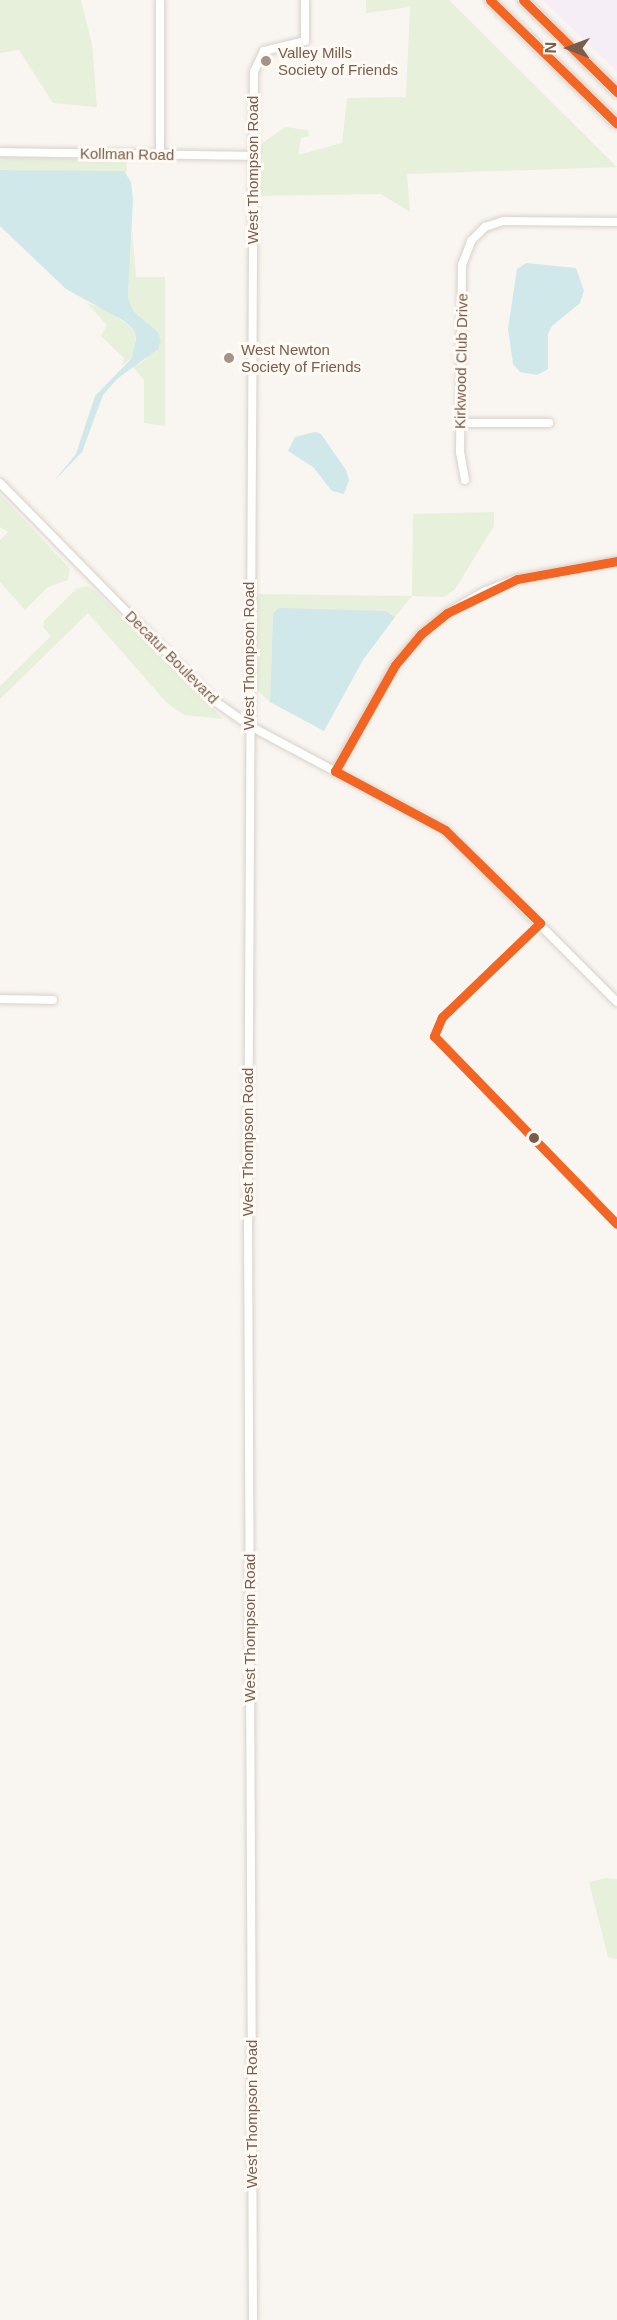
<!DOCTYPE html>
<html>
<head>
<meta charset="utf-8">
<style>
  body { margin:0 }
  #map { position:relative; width:617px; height:2320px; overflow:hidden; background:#f9f5f0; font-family:Arial,sans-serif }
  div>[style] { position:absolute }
  .education>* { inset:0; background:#f6eef6 }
  .green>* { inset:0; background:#e7f0db; transform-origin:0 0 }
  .water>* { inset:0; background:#d0e8ea }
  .roads { filter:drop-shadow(0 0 2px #d7d1cb) drop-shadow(0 0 2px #d7d1cb) }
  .minor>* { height:8px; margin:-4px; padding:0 4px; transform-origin:4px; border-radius:4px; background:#fefefd }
  .major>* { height:10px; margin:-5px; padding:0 5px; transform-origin:5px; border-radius:5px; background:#f3eee8 }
  .bus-1>* { height:9px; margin:-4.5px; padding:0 4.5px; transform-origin:4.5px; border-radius:4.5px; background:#f26522 }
  .dots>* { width:16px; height:16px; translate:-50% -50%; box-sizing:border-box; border:3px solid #fffaf3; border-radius:50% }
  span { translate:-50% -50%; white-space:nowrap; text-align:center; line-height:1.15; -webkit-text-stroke:6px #fffaf3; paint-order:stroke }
  .poi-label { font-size:15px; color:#7a5c4d }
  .left { translate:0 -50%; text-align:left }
  .street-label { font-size:15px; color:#7a5c4d }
  .north { position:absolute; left:539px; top:18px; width:60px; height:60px; -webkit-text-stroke:4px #fffaf3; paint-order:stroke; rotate:271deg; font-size:16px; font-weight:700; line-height:24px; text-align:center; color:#7a5c4d }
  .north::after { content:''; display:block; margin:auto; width:21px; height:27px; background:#7a5c4d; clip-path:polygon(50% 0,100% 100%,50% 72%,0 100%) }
</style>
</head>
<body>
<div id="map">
  <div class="education">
    <i style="clip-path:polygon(543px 0,617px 0,617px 72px)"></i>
  </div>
  <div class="green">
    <i style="clip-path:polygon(0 0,81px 0,92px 44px,97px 107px,53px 103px,19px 50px,0 53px)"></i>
    <i style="clip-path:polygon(366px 0,449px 0,617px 167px,407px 174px,410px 212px,381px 194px,260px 196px,261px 144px,285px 127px,308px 130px,309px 136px,301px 138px,298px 155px,342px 143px,347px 98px,406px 97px,410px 7px,366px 13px)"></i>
    <i style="left:0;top:157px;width:127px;height:13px;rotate:1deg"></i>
    <i style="clip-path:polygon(132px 230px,136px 277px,165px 277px,165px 426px,144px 423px,144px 380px,133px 367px,145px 360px,161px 341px,158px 332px,132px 311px,128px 298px)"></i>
    <i style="clip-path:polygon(87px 303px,108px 310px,134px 330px,136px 348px,132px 358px,122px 366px,124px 358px,101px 336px,107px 325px)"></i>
    <i style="clip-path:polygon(0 494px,70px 569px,68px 580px,48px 587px,25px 610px,0 582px,0 540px,8px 532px,0 527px)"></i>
    <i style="clip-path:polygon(494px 512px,494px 526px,455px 589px,444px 597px,412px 596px,395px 617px,386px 611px,273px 614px,270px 702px,256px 689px,257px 594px,412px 596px,413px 514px)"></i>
    <i style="clip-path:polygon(86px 586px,94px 590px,223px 719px,184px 715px,166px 702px,88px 613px,0 699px,0 686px,51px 636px,43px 627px,44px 621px,76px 589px)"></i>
    <i style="clip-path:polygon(607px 1878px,617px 1879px,617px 1959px,608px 1957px,589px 1882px)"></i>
  </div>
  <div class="water">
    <i style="clip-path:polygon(0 170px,124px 171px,131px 182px,133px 200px,128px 298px,133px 311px,158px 332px,161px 341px,158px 349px,117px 379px,103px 395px,82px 452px,54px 481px,76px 454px,95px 396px,132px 358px,136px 339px,134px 330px,124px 321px,66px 289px,0 226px)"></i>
    <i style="clip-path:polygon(526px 263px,576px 268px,584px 291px,580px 303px,552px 326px,548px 334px,548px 369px,537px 375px,520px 372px,513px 364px,508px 329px,517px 269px)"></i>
    <i style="clip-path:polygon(315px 432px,321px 434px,346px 470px,349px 480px,344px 494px,332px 491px,313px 467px,288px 451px,295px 437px)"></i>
    <i style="clip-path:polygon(279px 608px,386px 611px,395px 617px,363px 660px,324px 731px,270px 702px,273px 614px)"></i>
  </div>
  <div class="roads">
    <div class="minor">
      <i style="left:0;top:152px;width:254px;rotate:0.9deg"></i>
      <i style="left:160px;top:155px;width:155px;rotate:-90deg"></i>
      <i style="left:460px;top:423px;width:89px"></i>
      <i style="left:465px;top:480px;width:27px;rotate:-100deg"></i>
      <i style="left:460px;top:453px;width:188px;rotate:-89.4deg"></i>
      <i style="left:462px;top:265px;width:26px;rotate:-69deg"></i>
      <i style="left:471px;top:241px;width:20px;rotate:-45deg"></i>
      <i style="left:485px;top:227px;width:20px;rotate:-18deg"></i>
      <i style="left:504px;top:221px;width:113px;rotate:0.5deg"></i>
      <i style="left:0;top:483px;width:303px;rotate:45.5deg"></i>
      <i style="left:212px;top:699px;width:47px;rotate:35.4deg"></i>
      <i style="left:250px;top:726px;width:221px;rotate:28.1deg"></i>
      <i style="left:445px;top:830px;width:243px;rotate:45deg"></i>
      <i style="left:335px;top:771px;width:122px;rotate:-60.5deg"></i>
      <i style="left:395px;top:665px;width:40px;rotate:-50deg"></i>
      <i style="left:421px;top:634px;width:33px;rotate:-39deg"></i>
      <i style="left:447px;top:613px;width:43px;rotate:-29.6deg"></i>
      <i style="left:484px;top:592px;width:35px;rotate:-22deg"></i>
      <i style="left:517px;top:579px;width:102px;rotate:-10.2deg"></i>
      <i style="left:0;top:999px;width:53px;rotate:1.1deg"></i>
      <i style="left:253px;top:2320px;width:1111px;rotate:-90.26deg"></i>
      <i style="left:248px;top:1209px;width:1137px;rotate:-89.7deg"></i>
      <i style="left:254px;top:72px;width:23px;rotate:-65deg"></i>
      <i style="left:264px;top:51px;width:42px;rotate:-13.7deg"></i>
      <i style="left:305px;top:41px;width:41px;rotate:-90deg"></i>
    </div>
    <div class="major">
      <i style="left:490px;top:0;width:177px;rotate:44.3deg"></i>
      <i style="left:523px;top:0;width:132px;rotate:44.4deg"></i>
    </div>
  </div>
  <div class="bus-1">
    <i style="left:490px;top:0;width:177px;rotate:44.3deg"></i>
    <i style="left:523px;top:0;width:132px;rotate:44.4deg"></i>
    <i style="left:617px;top:561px;width:102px;rotate:169.8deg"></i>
    <i style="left:517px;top:579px;width:78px;rotate:154.1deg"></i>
    <i style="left:447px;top:613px;width:33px;rotate:141deg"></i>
    <i style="left:421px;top:634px;width:40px;rotate:130deg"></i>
    <i style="left:395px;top:665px;width:122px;rotate:119.5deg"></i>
    <i style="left:335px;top:771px;width:125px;rotate:28.2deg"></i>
    <i style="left:445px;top:830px;width:133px;rotate:44.4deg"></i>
    <i style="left:540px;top:923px;width:136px;rotate:136.2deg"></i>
    <i style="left:442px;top:1017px;width:21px;rotate:113deg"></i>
    <i style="left:434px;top:1036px;width:262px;rotate:45.8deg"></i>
  </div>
  <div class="dots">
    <i style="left:266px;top:61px;background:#a69286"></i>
    <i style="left:229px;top:358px;background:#a69286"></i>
    <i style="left:534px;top:1138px;background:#7a5c4d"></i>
  </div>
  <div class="poi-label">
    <span class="left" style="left:278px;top:61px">Valley Mills<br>Society of Friends</span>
    <span class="left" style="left:241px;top:358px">West Newton<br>Society of Friends</span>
  </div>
  <div class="street-label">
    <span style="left:127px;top:154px;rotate:1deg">Kollman Road</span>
    <span style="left:253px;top:170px;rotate:-90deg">West Thompson Road</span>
    <span style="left:461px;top:361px;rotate:-89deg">Kirkwood Club Drive</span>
    <span style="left:249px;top:656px;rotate:-90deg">West Thompson Road</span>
    <span style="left:172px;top:657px;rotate:45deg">Decatur Boulevard</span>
    <span style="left:248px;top:1142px;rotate:-90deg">West Thompson Road</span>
    <span style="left:250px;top:1628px;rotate:-90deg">West Thompson Road</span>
    <span style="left:252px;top:2114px;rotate:-90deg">West Thompson Road</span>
  </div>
  <div class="north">N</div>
</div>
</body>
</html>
